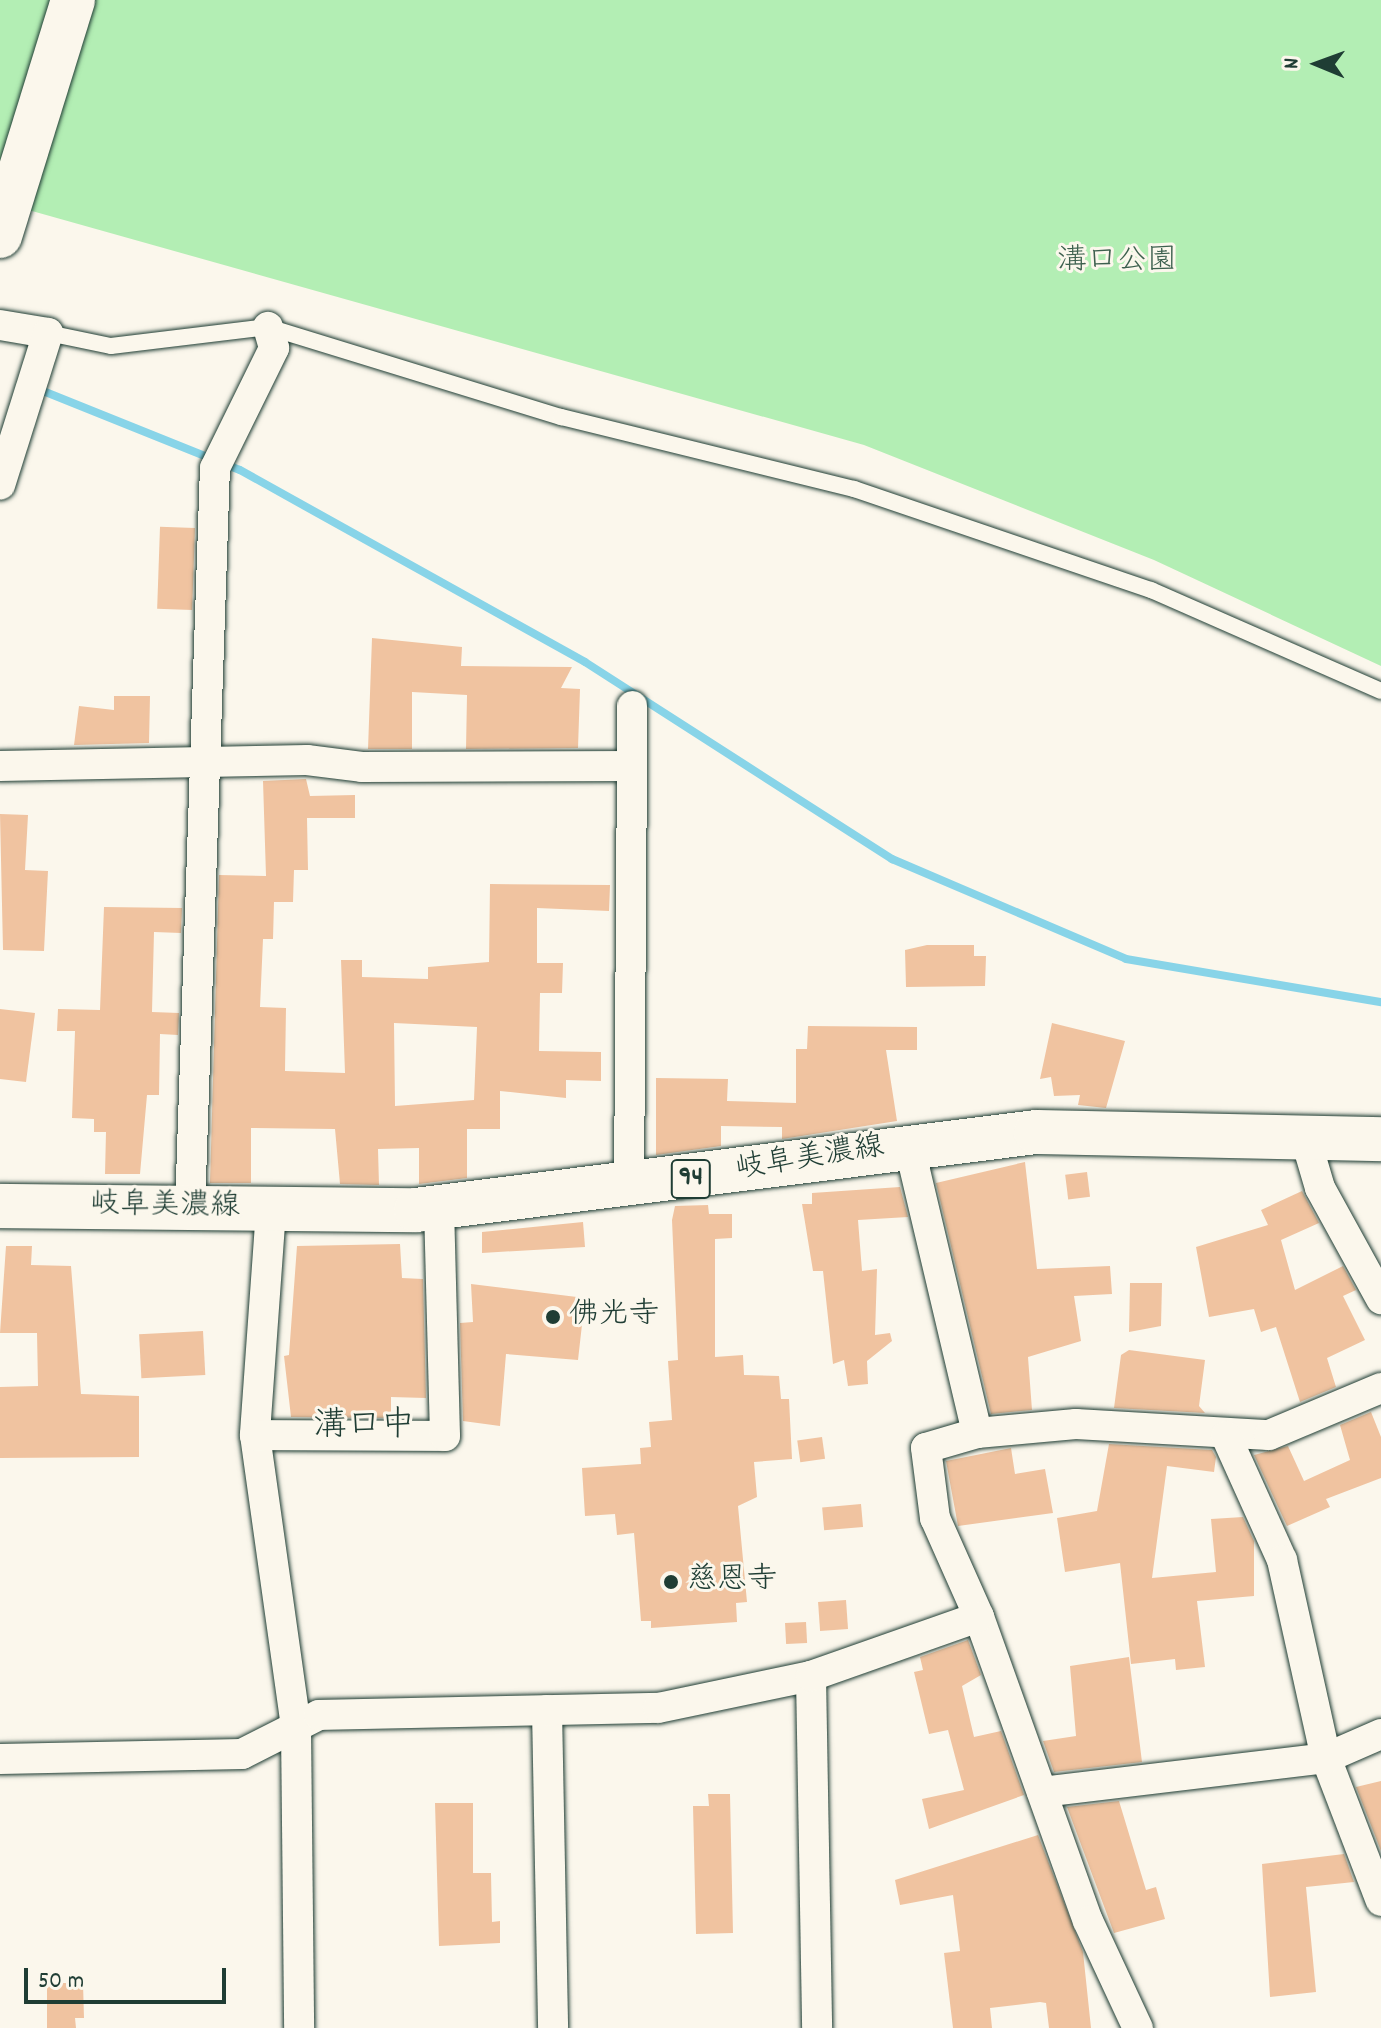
<!DOCTYPE html>
<html>
<head>
<meta charset="utf-8">
<style>
  body { margin:0 }
  #map { position:relative; width:1381px; height:2028px; overflow:hidden; background:#fbf7ec; font-family:Dekko,"Klee One",sans-serif }
  div>[style] { position:absolute }
  .green>* { inset:0; background:#b3eeb4 }
  .stream>* { height:8px; margin:-4px; padding:0 4px; transform-origin:4px; border-radius:4px; background:#88d4e8 }
  .building>* { inset:0; background:#f0c3a0; transform-origin:0 0 }
  .roads { filter:drop-shadow(0 0 2px #1f3d34) drop-shadow(0 0 2px #1f3d34) }
  .lane>* { height:16px; margin:-8px; padding:0 8px; transform-origin:8px; border-radius:8px; background:#fbf7ec }
  .street>* { height:30px; margin:-15px; padding:0 15px; transform-origin:15px; border-radius:15px; background:#fbf7ec }
  .secondary>* { height:44px; margin:-22px; padding:0 22px; transform-origin:22px; border-radius:22px; background:#fbf7ec }
  .primary>* { height:44px; margin:-22px; padding:0 22px; transform-origin:22px; border-radius:22px; background:#fbf7ec }
  .dots>* { width:22px; height:22px; translate:-50% -50%; box-sizing:border-box; border:4px solid #fbf7ec; border-radius:50% }
  span { translate:-50% -50%; white-space:nowrap; text-align:center; line-height:1.15; -webkit-text-stroke:6px #fbf7ec; paint-order:stroke }
  .shield-label span { padding:2px 6px; background:#fbf7ec; border:2px solid; border-radius:6px; -webkit-text-stroke-width:0 }
  .shield-label { font-size:28px; color:#1f3d34; font-weight:700 }
  .park-label { font-size:30px; color:#3d604e }
  .street-label { font-size:30px; color:#1f3d34 }
  .poi-label { font-size:30px; color:#1f3d34 }
  .left { translate:0 -50%; text-align:left }
  .quarter-label { font-size:34px; color:#1f3d34 }
  .north { position:absolute; left:1277px; top:24px; width:80px; height:80px; -webkit-text-stroke:6px #fbf7ec; paint-order:stroke; rotate:271deg; font-size:22px; font-weight:700; line-height:32px; text-align:center; color:#1f3d34 }
  .north::after { content:''; display:block; margin:auto; width:28px; height:36px; background:#1f3d34; clip-path:polygon(50% 0,100% 100%,50% 72%,0 100%) }
  .scale { position:absolute; left:24px; top:1968px; width:202px; height:36px; box-sizing:border-box; border:4px solid #1f3d34; border-top:0; padding-left:10px; font-size:24px; line-height:28px; white-space:nowrap; color:#1f3d34; -webkit-text-stroke:6px #fbf7ec; paint-order:stroke }
</style>
</head>
<body>
<div id="map">
  <div class="green">
    <i style="clip-path:polygon(0 0,1381px 0,1381px 666px,1154px 560px,864px 445px,0 202px)"></i>
  </div>
  <div class="stream">
    <i style="left:43px;top:391px;width:212px;rotate:21.9deg"></i>
    <i style="left:240px;top:470px;width:395px;rotate:29.1deg"></i>
    <i style="left:585px;top:662px;width:365px;rotate:32.7deg"></i>
    <i style="left:892px;top:859px;width:254px;rotate:23.1deg"></i>
    <i style="left:1126px;top:959px;width:259px;rotate:9.6deg"></i>
  </div>
  <div class="building">
    <i style="left:195px;top:528px;width:82px;height:35px;rotate:92deg"></i>
    <i style="clip-path:polygon(372px 638px,462px 647px,461px 666px,572px 667px,561px 688px,580px 689px,578px 748px,466px 749px,467px 695px,412px 692px,412px 749px,368px 749px)"></i>
    <i style="clip-path:polygon(114px 696px,150px 696px,149px 743px,74px 745px,79px 706px,114px 710px)"></i>
    <i style="clip-path:polygon(evenodd,306px 779px,310px 796px,355px 795px,355px 818px,307px 818px,308px 870px,294px 870px,293px 902px,274px 902px,273px 939px,263px 939px,260px 1007px,286px 1008px,285px 1071px,345px 1073px,341px 960px,362px 960px,362px 977px,428px 979px,428px 967px,489px 962px,490px 884px,610px 885px,609px 911px,537px 908px,537px 963px,563px 963px,562px 993px,540px 993px,539px 1051px,601px 1052px,601px 1081px,566px 1080px,566px 1098px,500px 1091px,500px 1129px,467px 1129px,467px 1178px,419px 1184px,419px 1148px,378px 1149px,379px 1185px,340px 1184px,335px 1129px,251px 1128px,251px 1183px,210px 1183px,219px 875px,266px 876px,263px 781px,306px 779px,394px 1023px,477px 1027px,474px 1100px,395px 1106px,394px 1023px)"></i>
    <i style="clip-path:polygon(0 814px,28px 815px,25px 870px,48px 871px,44px 951px,3px 950px)"></i>
    <i style="clip-path:polygon(104px 907px,182px 908px,181px 933px,154px 932px,152px 1012px,179px 1013px,178px 1035px,160px 1034px,159px 1095px,147px 1095px,140px 1174px,105px 1174px,106px 1132px,94px 1132px,94px 1119px,72px 1118px,75px 1031px,57px 1031px,58px 1009px,100px 1010px)"></i>
    <i style="clip-path:polygon(927px 945px,974px 945px,974px 956px,986px 956px,985px 986px,906px 987px,905px 950px)"></i>
    <i style="clip-path:polygon(0 1009px,35px 1013px,26px 1082px,0 1079px)"></i>
    <i style="clip-path:polygon(1052px 1023px,1125px 1041px,1106px 1108px,1078px 1105px,1080px 1095px,1054px 1096px,1051px 1077px,1040px 1079px)"></i>
    <i style="clip-path:polygon(808px 1026px,917px 1027px,917px 1050px,886px 1050px,897px 1121px,782px 1139px,782px 1127px,721px 1126px,721px 1146px,656px 1155px,656px 1078px,728px 1079px,727px 1101px,796px 1103px,796px 1049px,807px 1049px)"></i>
    <i style="clip-path:polygon(1025px 1162px,1037px 1269px,1110px 1266px,1112px 1294px,1074px 1296px,1081px 1341px,1028px 1357px,1032px 1410px,991px 1414px,936px 1183px)"></i>
    <i style="left:1087px;top:1172px;width:25px;height:22px;rotate:83deg"></i>
    <i style="clip-path:polygon(900px 1187px,908px 1217px,858px 1220px,862px 1271px,877px 1269px,875px 1335px,890px 1333px,892px 1341px,867px 1361px,868px 1384px,848px 1386px,844px 1360px,833px 1364px,823px 1271px,813px 1271px,802px 1204px,812px 1204px,812px 1193px)"></i>
    <i style="clip-path:polygon(1302px 1191px,1319px 1223px,1281px 1240px,1295px 1290px,1343px 1266px,1356px 1290px,1343px 1296px,1365px 1340px,1327px 1358px,1336px 1387px,1300px 1402px,1276px 1327px,1261px 1332px,1254px 1309px,1209px 1317px,1196px 1247px,1268px 1225px,1261px 1210px)"></i>
    <i style="clip-path:polygon(708px 1205px,709px 1214px,732px 1214px,732px 1238px,715px 1239px,715px 1357px,743px 1355px,744px 1375px,779px 1376px,781px 1399px,789px 1399px,792px 1459px,754px 1462px,757px 1497px,738px 1506px,747px 1602px,736px 1603px,737px 1622px,651px 1628px,651px 1621px,641px 1621px,634px 1533px,617px 1535px,615px 1514px,585px 1516px,582px 1468px,641px 1464px,640px 1448px,651px 1447px,649px 1422px,672px 1420px,668px 1361px,678px 1360px,672px 1220px,675px 1206px)"></i>
    <i style="clip-path:polygon(583px 1222px,585px 1247px,482px 1253px,482px 1232px)"></i>
    <i style="clip-path:polygon(400px 1244px,402px 1278px,423px 1279px,426px 1398px,391px 1397px,391px 1418px,291px 1417px,284px 1356px,289px 1355px,297px 1246px)"></i>
    <i style="clip-path:polygon(6px 1246px,32px 1246px,31px 1265px,71px 1266px,81px 1394px,139px 1396px,139px 1457px,0 1458px,0 1387px,38px 1386px,37px 1333px,0 1333px)"></i>
    <i style="clip-path:polygon(1130px 1283px,1162px 1283px,1161px 1326px,1129px 1332px)"></i>
    <i style="clip-path:polygon(471px 1284px,585px 1298px,578px 1360px,506px 1354px,500px 1426px,463px 1421px,460px 1323px,473px 1322px)"></i>
    <i style="left:203px;top:1331px;width:44px;height:64px;rotate:87deg"></i>
    <i style="clip-path:polygon(1129px 1350px,1205px 1360px,1199px 1406px,1205px 1413px,1114px 1408px,1121px 1355px)"></i>
    <i style="clip-path:polygon(1371px 1412px,1381px 1437px,1381px 1478px,1326px 1499px,1330px 1507px,1287px 1526px,1254px 1455px,1288px 1446px,1304px 1481px,1350px 1460px,1340px 1425px)"></i>
    <i style="left:822px;top:1437px;width:22px;height:25px;rotate:82deg"></i>
    <i style="clip-path:polygon(1109px 1444px,1212px 1450px,1216px 1457px,1214px 1472px,1167px 1466px,1152px 1578px,1216px 1572px,1211px 1519px,1243px 1517px,1254px 1541px,1254px 1596px,1197px 1601px,1205px 1667px,1176px 1670px,1175px 1659px,1131px 1664px,1120px 1563px,1065px 1572px,1057px 1518px,1097px 1511px)"></i>
    <i style="clip-path:polygon(1011px 1448px,1015px 1474px,1045px 1469px,1053px 1513px,958px 1526px,946px 1461px)"></i>
    <i style="left:861px;top:1504px;width:23px;height:39px;rotate:85deg"></i>
    <i style="left:846px;top:1600px;width:29px;height:28px;rotate:86deg"></i>
    <i style="left:806px;top:1622px;width:21px;height:21px;rotate:87deg"></i>
    <i style="clip-path:polygon(968px 1640px,981px 1675px,962px 1686px,974px 1737px,1001px 1731px,1024px 1795px,929px 1829px,922px 1799px,964px 1790px,948px 1730px,929px 1734px,914px 1672px,923px 1670px,920px 1657px)"></i>
    <i style="clip-path:polygon(1129px 1657px,1142px 1762px,1054px 1772px,1043px 1741px,1076px 1736px,1070px 1666px)"></i>
    <i style="clip-path:polygon(1381px 1781px,1381px 1851px,1356px 1787px)"></i>
    <i style="clip-path:polygon(708px 1794px,730px 1794px,733px 1933px,696px 1934px,693px 1806px,709px 1806px)"></i>
    <i style="clip-path:polygon(1119px 1801px,1146px 1890px,1156px 1887px,1165px 1919px,1114px 1933px,1067px 1807px)"></i>
    <i style="clip-path:polygon(435px 1803px,473px 1803px,473px 1873px,491px 1873px,492px 1922px,500px 1921px,500px 1943px,439px 1946px)"></i>
    <i style="clip-path:polygon(1038px 1835px,1083px 1952px,1091px 2028px,1049px 2028px,1046px 2003px,1040px 2002px,990px 2008px,992px 2028px,953px 2028px,944px 1953px,960px 1951px,953px 1895px,900px 1905px,895px 1880px)"></i>
    <i style="clip-path:polygon(1344px 1854px,1354px 1882px,1306px 1887px,1316px 1992px,1270px 1997px,1262px 1864px)"></i>
    <i style="clip-path:polygon(47px 1983px,83px 1983px,84px 2018px,75px 2018px,76px 2028px,47px 2028px)"></i>
  </div>
  <div class="roads">
    <div class="lane">
      <i style="left:48px;top:333px;width:64px;rotate:11.7deg"></i>
      <i style="left:111px;top:346px;width:158px;rotate:-6.9deg"></i>
      <i style="left:268px;top:327px;width:307px;rotate:17.1deg"></i>
      <i style="left:561px;top:417px;width:302px;rotate:13.8deg"></i>
      <i style="left:854px;top:489px;width:314px;rotate:18.8deg"></i>
      <i style="left:1151px;top:590px;width:251px;rotate:23.7deg"></i>
    </div>
    <div class="street">
      <i style="left:0;top:325px;width:49px;rotate:9.5deg"></i>
      <i style="left:48px;top:333px;width:159px;rotate:107.5deg"></i>
      <i style="left:0;top:766px;width:307px;rotate:-1.1deg"></i>
      <i style="left:307px;top:760px;width:55px;rotate:7.3deg"></i>
      <i style="left:362px;top:767px;width:270px;rotate:-0.2deg"></i>
      <i style="left:1305px;top:1137px;width:53px;rotate:73.6deg"></i>
      <i style="left:1320px;top:1188px;width:127px;rotate:61.2deg"></i>
      <i style="left:909px;top:1145px;width:296px;rotate:76.7deg"></i>
      <i style="left:977px;top:1433px;width:53px;rotate:163.6deg"></i>
      <i style="left:926px;top:1448px;width:71px;rotate:82.7deg"></i>
      <i style="left:935px;top:1518px;width:108px;rotate:66deg"></i>
      <i style="left:979px;top:1617px;width:323px;rotate:70.3deg"></i>
      <i style="left:1088px;top:1921px;width:118px;rotate:65deg"></i>
      <i style="left:629px;top:1189px;width:483px;rotate:-89.6deg"></i>
      <i style="left:190px;top:1209px;width:741px;rotate:-88.07deg"></i>
      <i style="left:215px;top:468px;width:134px;rotate:-63.8deg"></i>
      <i style="left:274px;top:348px;width:22px;rotate:-106deg"></i>
      <i style="left:271px;top:1210px;width:226px;rotate:94.1deg"></i>
      <i style="left:255px;top:1435px;width:296px;rotate:82deg"></i>
      <i style="left:296px;top:1728px;width:300px;rotate:89.4deg"></i>
      <i style="left:977px;top:1433px;width:99px;rotate:-5.2deg"></i>
      <i style="left:1076px;top:1424px;width:193px;rotate:3.3deg"></i>
      <i style="left:1269px;top:1435px;width:121px;rotate:-22.8deg"></i>
      <i style="left:255px;top:1435px;width:190px;rotate:0.3deg"></i>
      <i style="left:445px;top:1436px;width:228px;rotate:-91.5deg"></i>
      <i style="left:1226px;top:1436px;width:136px;rotate:65.7deg"></i>
      <i style="left:1282px;top:1560px;width:203px;rotate:77.5deg"></i>
      <i style="left:1326px;top:1758px;width:153px;rotate:69deg"></i>
      <i style="left:811px;top:1676px;width:352px;rotate:89deg"></i>
      <i style="left:547px;top:1710px;width:318px;rotate:88.9deg"></i>
      <i style="left:0;top:1759px;width:242px;rotate:-1.2deg"></i>
      <i style="left:242px;top:1754px;width:86px;rotate:-26.9deg"></i>
      <i style="left:319px;top:1715px;width:339px;rotate:-1.2deg"></i>
      <i style="left:658px;top:1708px;width:156px;rotate:-11.8deg"></i>
      <i style="left:811px;top:1676px;width:178px;rotate:-19.4deg"></i>
      <i style="left:1042px;top:1792px;width:286px;rotate:-6.8deg"></i>
      <i style="left:1326px;top:1758px;width:60px;rotate:-23.6deg"></i>
    </div>
    <div class="secondary">
      <i style="left:0;top:236px;width:247px;rotate:-72.8deg"></i>
    </div>
    <div class="primary">
      <i style="left:0;top:1206px;width:416px;rotate:0.6deg"></i>
      <i style="left:416px;top:1210px;width:625px;rotate:-7.17deg"></i>
      <i style="left:1036px;top:1132px;width:345px;rotate:1.2deg"></i>
    </div>
  </div>
  <div class="dots">
    <i style="left:553px;top:1317px;background:#1f3d34"></i>
    <i style="left:671px;top:1582px;background:#1f3d34"></i>
  </div>
  <div class="shield-label">
    <span style="left:691px;top:1179px">94</span>
  </div>
  <div class="park-label">
    <span style="left:1117px;top:263px">溝口公園</span>
  </div>
  <div class="street-label">
    <span style="left:810px;top:1160px;rotate:-9deg">岐阜美濃線</span>
    <span style="left:165px;top:1208px;rotate:1deg">岐阜美濃線</span>
  </div>
  <div class="poi-label">
    <span class="left" style="left:569px;top:1317px">佛光寺</span>
    <span class="left" style="left:687px;top:1582px">慈恩寺</span>
  </div>
  <div class="quarter-label">
    <span style="left:364px;top:1428px">溝口中</span>
  </div>
  <div class="north">N</div>
  <div class="scale">50 m</div>
</div>
</body>
</html>
